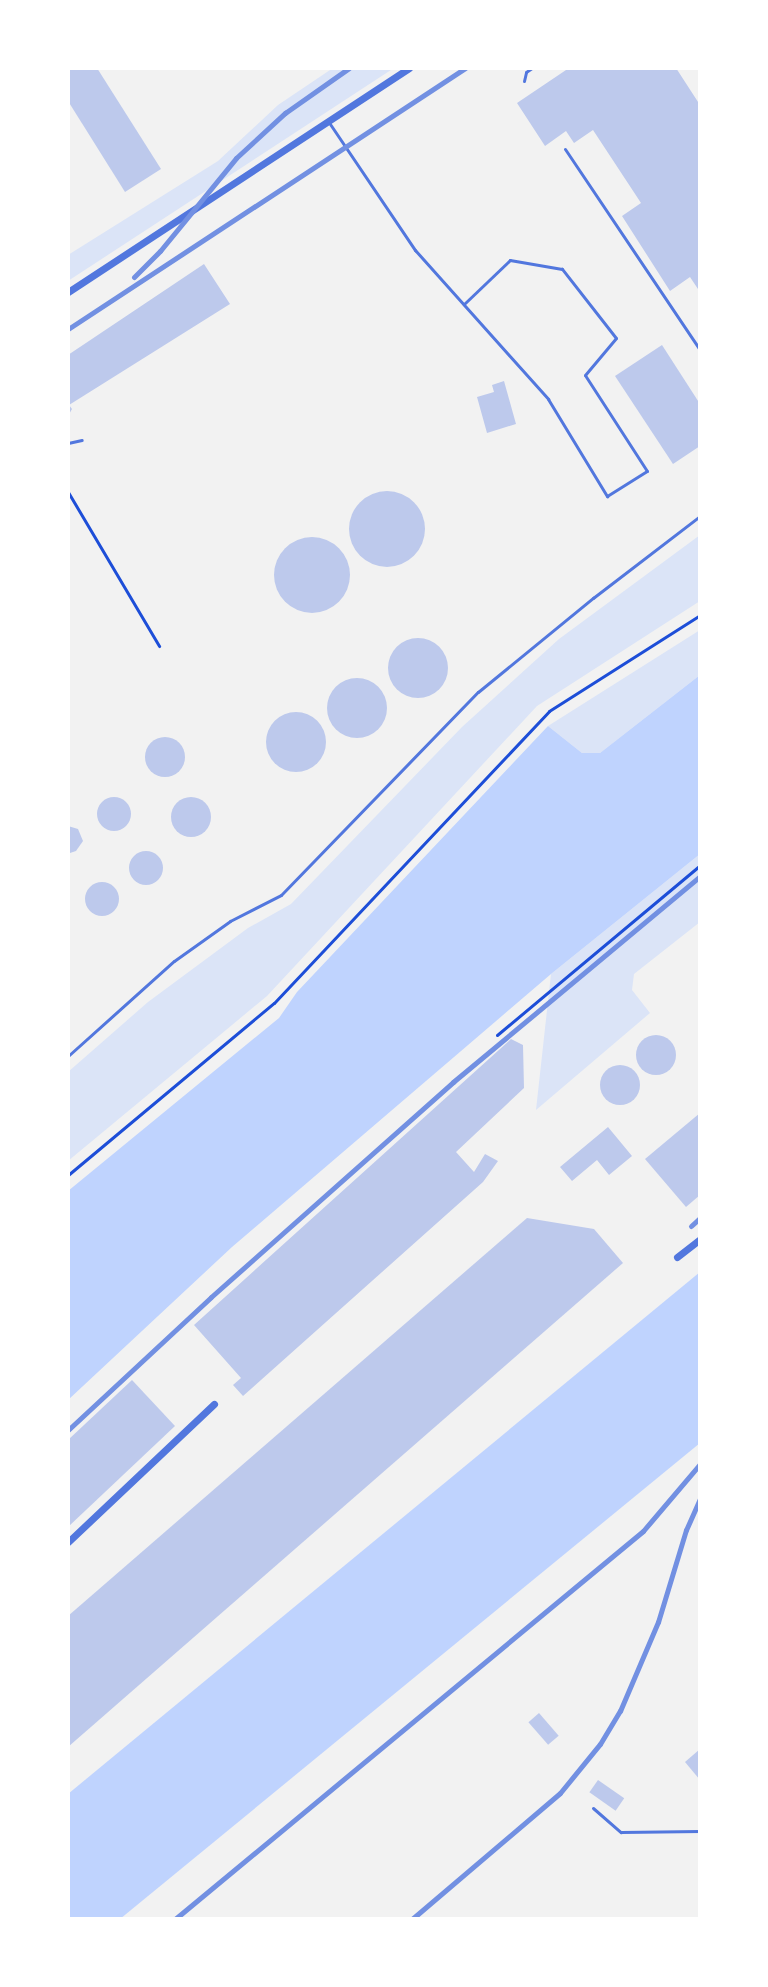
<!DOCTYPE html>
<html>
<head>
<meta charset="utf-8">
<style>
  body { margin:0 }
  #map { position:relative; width:768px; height:1987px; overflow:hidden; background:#f2f2f2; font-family:Commissioner,sans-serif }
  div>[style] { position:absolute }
  .green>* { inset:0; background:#dbe4f7 }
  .water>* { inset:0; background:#bfd3fe }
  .building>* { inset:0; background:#bdc9ec; transform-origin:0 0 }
  .round { border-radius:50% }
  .path>* { height:3px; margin:-1.5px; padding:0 1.5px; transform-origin:1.5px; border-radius:1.5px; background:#1d4ed8 }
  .service>* { height:3px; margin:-1.5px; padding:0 1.5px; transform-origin:1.5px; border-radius:1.5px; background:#5277de }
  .minor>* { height:7px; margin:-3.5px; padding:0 3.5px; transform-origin:3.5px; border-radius:3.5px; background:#5277de }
  .rail>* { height:5px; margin:-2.5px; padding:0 2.5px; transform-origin:2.5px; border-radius:2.5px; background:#7290e2 }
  span { translate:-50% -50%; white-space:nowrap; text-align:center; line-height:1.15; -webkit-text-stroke:8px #fff; paint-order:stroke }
  .frame { position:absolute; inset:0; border:70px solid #fff; pointer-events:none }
</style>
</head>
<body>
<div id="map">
  <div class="green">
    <i style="clip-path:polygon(333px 68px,394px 68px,68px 281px,68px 255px,218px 161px,278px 105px)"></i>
    <i style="clip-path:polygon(700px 535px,700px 601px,537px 706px,267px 996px,68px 1161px,68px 1072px,148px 1002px,248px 928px,291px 904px,462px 727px,559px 639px)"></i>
    <i style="clip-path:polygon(700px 630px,700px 675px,600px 753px,582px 753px,548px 726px)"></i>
    <i style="clip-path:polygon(700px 854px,700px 922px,634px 974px,632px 990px,650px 1013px,536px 1110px,551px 974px)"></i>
  </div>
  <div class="water">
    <i style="clip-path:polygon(700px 675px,700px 854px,551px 974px,232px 1247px,68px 1400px,68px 1191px,279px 1018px,297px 992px,548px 726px,582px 753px,600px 753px)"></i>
    <i style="clip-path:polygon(700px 1272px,700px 1443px,120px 1919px,68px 1919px,68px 1794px)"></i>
  </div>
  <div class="building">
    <i style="clip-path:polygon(68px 68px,97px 68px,161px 169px,125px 192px,68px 101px)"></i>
    <i style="clip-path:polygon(569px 68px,676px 68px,700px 105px,700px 292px,690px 277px,670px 291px,622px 216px,641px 203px,593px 130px,574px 143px,566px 131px,545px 146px,517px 103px)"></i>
    <i style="clip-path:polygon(204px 264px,230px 304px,69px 405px,72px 409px,68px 416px,68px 355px)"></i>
    <i style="clip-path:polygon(662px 345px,700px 404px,700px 446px,673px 464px,615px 376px)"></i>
    <i style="clip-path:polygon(504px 381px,516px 424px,487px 433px,477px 397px,494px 392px,492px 385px)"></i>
    <i class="round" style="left:349px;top:491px;width:76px;height:76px"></i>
    <i class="round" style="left:274px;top:537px;width:76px;height:76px"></i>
    <i class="round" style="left:388px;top:638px;width:60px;height:60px"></i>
    <i class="round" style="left:327px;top:678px;width:60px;height:60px"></i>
    <i class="round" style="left:266px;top:712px;width:60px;height:60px"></i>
    <i class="round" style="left:145px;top:737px;width:40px;height:40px"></i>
    <i class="round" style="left:97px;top:797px;width:34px;height:34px"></i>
    <i class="round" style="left:171px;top:797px;width:40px;height:40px"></i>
    <i style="clip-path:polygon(68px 826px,78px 829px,83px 841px,76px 851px,70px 853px)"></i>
    <i class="round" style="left:129px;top:851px;width:34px;height:34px"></i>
    <i class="round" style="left:85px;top:882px;width:34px;height:34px"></i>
    <i class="round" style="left:636px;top:1035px;width:40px;height:40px"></i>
    <i style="clip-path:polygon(511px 1039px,523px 1045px,524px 1088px,456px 1152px,474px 1172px,485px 1154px,498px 1161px,483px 1182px,243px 1396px,233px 1385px,241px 1378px,194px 1325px)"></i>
    <i class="round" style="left:600px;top:1065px;width:40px;height:40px"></i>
    <i style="clip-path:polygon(700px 1113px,700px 1195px,686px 1207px,645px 1159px)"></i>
    <i style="clip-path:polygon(608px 1127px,632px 1156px,609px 1175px,597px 1160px,572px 1181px,560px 1167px)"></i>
    <i style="clip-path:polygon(527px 1218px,594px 1229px,623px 1263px,68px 1747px,68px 1616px)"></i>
    <i style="clip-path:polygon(132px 1380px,175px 1426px,68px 1527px,68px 1440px)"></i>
    <i style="left:539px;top:1713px;width:30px;height:14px;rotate:49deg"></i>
    <i style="clip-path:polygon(700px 1749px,700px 1780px,685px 1762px)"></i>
    <i style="left:598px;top:1780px;width:32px;height:15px;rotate:35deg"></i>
  </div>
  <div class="path">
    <i style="left:68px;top:492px;width:179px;rotate:59.4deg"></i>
    <i style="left:497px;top:1035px;width:265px;rotate:-39.9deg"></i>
    <i style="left:68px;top:1175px;width:268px;rotate:-39.9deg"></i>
    <i style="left:274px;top:1003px;width:401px;rotate:-46.7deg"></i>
    <i style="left:549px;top:711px;width:179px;rotate:-32.4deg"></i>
  </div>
  <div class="service">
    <i style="left:524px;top:81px;width:9px;rotate:-77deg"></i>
    <i style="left:526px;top:72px;width:7px;rotate:-34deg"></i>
    <i style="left:328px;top:121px;width:156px;rotate:56deg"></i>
    <i style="left:415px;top:250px;width:200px;rotate:48.2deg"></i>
    <i style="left:548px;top:399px;width:114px;rotate:58.7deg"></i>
    <i style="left:607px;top:496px;width:47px;rotate:-32deg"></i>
    <i style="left:647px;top:471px;width:114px;rotate:-122.9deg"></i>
    <i style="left:585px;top:375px;width:48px;rotate:-50deg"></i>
    <i style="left:616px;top:338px;width:88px;rotate:-128deg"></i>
    <i style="left:562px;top:269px;width:53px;rotate:-170.2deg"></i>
    <i style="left:510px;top:260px;width:64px;rotate:136.3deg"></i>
    <i style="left:565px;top:149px;width:242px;rotate:56.1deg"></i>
    <i style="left:68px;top:443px;width:14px;rotate:-12deg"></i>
    <i style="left:68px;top:1056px;width:142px;rotate:-41.9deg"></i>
    <i style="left:174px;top:961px;width:69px;rotate:-35.5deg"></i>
    <i style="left:230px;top:921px;width:57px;rotate:-27deg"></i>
    <i style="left:281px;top:895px;width:283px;rotate:-45.9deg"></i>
    <i style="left:478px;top:692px;width:149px;rotate:-39.3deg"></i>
    <i style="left:593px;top:598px;width:135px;rotate:-37.5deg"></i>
    <i style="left:593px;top:1808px;width:37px;rotate:41deg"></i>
    <i style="left:621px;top:1832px;width:79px;rotate:-0.7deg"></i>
  </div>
  <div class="minor">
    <i style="left:68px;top:292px;width:408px;rotate:-33.3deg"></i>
    <i style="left:677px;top:1257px;width:29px;rotate:-38deg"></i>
    <i style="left:68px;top:1542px;width:201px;rotate:-43.4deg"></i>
  </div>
  <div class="rail">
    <i style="left:134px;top:277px;width:37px;rotate:-45deg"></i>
    <i style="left:160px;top:251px;width:120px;rotate:-50.7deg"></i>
    <i style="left:236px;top:158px;width:67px;rotate:-42.6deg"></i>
    <i style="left:285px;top:113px;width:78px;rotate:-35.1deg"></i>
    <i style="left:68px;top:329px;width:475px;rotate:-33.3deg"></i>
    <i style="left:691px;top:1226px;width:12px;rotate:-42deg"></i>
    <i style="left:68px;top:1430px;width:195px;rotate:-42.9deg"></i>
    <i style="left:211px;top:1297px;width:324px;rotate:-41.6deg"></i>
    <i style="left:453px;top:1082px;width:322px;rotate:-39.8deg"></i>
    <i style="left:175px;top:1919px;width:608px;rotate:-39.66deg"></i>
    <i style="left:643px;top:1531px;width:88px;rotate:-49.6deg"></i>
    <i style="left:412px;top:1919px;width:194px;rotate:-40.4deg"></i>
    <i style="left:560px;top:1793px;width:63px;rotate:-50.8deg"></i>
    <i style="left:600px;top:1744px;width:39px;rotate:-59deg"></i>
    <i style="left:620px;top:1711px;width:97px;rotate:-66.9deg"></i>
    <i style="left:658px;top:1622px;width:96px;rotate:-73.1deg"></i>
    <i style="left:686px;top:1530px;width:35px;rotate:-66deg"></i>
  </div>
  <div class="frame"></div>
</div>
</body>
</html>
